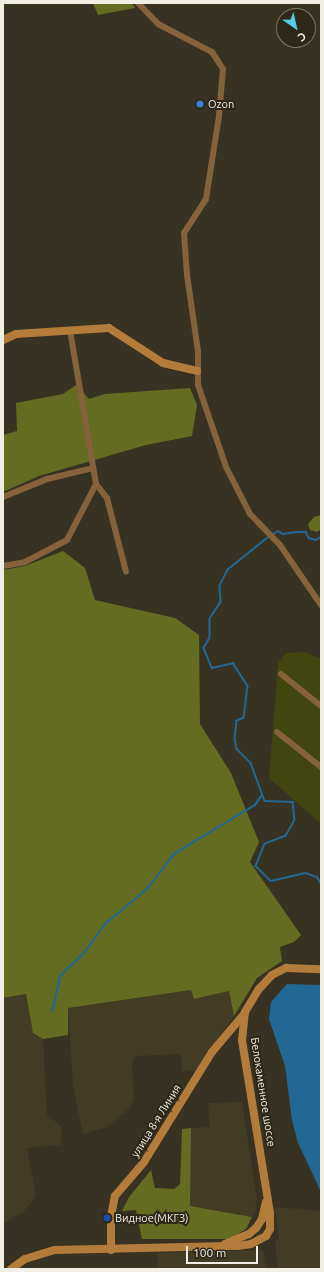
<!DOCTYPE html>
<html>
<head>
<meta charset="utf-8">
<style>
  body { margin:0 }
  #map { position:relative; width:324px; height:1272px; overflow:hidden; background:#373222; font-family:Ubuntu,sans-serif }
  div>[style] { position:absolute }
  .built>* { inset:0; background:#433c25 }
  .green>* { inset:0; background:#40460e }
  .forest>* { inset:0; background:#646c21 }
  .water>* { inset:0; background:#226894 }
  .stream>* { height:1.5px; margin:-0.75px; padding:0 0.75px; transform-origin:0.75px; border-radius:0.75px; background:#226894 }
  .street>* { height:6px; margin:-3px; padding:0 3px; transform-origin:3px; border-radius:3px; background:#85623b }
  .secondary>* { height:8px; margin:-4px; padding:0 4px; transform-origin:4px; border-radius:4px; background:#b37c3a }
  .dots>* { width:11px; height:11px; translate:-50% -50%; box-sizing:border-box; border:2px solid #2d2818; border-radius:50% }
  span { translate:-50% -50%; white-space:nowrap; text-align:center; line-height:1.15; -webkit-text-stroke:4px #2d2818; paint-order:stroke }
  .poi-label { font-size:11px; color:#f1eee4 }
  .left { translate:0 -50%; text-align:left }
  .street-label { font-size:11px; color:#f1eee4 }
  .frame { position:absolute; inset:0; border:4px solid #f1eee4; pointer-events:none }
  .north { position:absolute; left:276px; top:8px; width:40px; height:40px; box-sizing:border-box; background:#2d2818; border:1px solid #7b776a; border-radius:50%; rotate:146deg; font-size:11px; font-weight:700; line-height:16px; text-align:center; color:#f1eee4 }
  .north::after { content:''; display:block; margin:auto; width:14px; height:18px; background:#57c9e2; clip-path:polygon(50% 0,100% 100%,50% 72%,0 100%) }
  .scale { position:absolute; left:186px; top:1246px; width:72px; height:18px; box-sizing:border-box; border:2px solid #f1eee4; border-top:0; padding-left:5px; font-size:12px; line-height:14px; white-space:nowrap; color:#f1eee4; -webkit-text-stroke:3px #2d2818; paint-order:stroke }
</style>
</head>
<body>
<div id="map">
  <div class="built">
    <i style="clip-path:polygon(192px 990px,194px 999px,229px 991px,234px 1016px,196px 1070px,182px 1071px,181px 1054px,136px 1056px,132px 1060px,134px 1098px,131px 1107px,107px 1127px,83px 1134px,73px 1086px,68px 1008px)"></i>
    <i style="clip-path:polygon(26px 994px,33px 1033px,43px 1039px,47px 1115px,62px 1127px,61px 1145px,27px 1148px,36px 1196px,24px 1211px,5px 1223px,3px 1220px,3px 998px)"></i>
    <i style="clip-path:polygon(242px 1102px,257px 1199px,255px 1213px,252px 1217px,190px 1206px,191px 1128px,210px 1127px,208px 1103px)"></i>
    <i style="clip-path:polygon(275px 1207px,321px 1211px,321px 1269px,278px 1269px,275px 1240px,279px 1240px)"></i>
    <i style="clip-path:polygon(263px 1250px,266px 1269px,159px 1269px,157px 1253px)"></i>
  </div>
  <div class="green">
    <i style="clip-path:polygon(305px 652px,321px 659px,321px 824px,269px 778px,278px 663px,286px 653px)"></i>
  </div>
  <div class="forest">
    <i style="clip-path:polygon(93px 3px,132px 3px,135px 8px,98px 15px)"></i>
    <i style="clip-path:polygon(76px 385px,89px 399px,105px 394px,190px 388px,197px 405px,192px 436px,146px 445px,39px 476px,3px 492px,3px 435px,17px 431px,16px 403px,63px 394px)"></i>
    <i style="clip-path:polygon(321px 515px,321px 529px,317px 532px,310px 530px,308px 524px,314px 517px)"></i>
    <i style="clip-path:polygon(63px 551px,85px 568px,95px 600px,175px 618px,199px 635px,200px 724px,231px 773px,259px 842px,250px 862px,301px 935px,294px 942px,280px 947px,282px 961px,257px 978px,234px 1016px,229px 991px,194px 999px,191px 990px,68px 1008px,68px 1035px,43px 1039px,33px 1033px,26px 994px,3px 998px,3px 570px,25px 566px)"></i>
    <i style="clip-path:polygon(191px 1128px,190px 1206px,252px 1217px,246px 1229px,230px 1239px,142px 1239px,136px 1210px,122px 1211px,129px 1197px,151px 1170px,155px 1188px,174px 1189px,180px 1184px,182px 1129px)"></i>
  </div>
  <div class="water">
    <i style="clip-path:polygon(287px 984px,321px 985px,321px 1192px,298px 1143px,292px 1120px,285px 1066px,269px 1019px,271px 1002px)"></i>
  </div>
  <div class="stream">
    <i style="left:272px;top:535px;width:7px;rotate:-34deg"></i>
    <i style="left:278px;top:531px;width:6px;rotate:31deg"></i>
    <i style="left:283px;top:534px;width:15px;rotate:-8deg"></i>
    <i style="left:298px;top:532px;width:8px"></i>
    <i style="left:306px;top:532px;width:7px;rotate:63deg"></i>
    <i style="left:309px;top:538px;width:7px;rotate:16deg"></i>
    <i style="left:316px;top:540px;width:6px;rotate:-31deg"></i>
    <i style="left:269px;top:537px;width:53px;rotate:141.2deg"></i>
    <i style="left:228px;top:570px;width:18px;rotate:117deg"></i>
    <i style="left:220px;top:586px;width:16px;rotate:86deg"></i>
    <i style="left:221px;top:602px;width:20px;rotate:123deg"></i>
    <i style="left:210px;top:619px;width:19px;rotate:90deg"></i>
    <i style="left:210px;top:638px;width:12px;rotate:121deg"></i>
    <i style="left:204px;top:648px;width:22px;rotate:68deg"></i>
    <i style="left:212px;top:668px;width:22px;rotate:-13deg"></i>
    <i style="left:233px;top:663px;width:27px;rotate:57deg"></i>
    <i style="left:248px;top:686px;width:32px;rotate:97deg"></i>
    <i style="left:244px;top:718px;width:8px;rotate:157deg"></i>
    <i style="left:237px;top:721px;width:18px;rotate:96deg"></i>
    <i style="left:235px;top:739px;width:10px;rotate:79deg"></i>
    <i style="left:237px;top:749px;width:20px;rotate:45deg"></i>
    <i style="left:251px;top:763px;width:40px;rotate:69.8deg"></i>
    <i style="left:265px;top:801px;width:28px;rotate:2deg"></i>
    <i style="left:293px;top:802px;width:18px;rotate:84deg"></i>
    <i style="left:295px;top:820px;width:18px;rotate:119deg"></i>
    <i style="left:286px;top:836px;width:22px;rotate:159deg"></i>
    <i style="left:265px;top:844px;width:24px;rotate:112deg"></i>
    <i style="left:256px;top:866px;width:21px;rotate:45deg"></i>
    <i style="left:271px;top:881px;width:36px;rotate:-13deg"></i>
    <i style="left:306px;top:873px;width:12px;rotate:20deg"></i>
    <i style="left:317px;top:877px;width:7px;rotate:56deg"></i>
    <i style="left:52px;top:1012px;width:37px;rotate:-77deg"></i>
    <i style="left:60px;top:976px;width:33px;rotate:-44deg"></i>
    <i style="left:84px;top:953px;width:34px;rotate:-54deg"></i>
    <i style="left:104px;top:925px;width:57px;rotate:-40.1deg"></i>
    <i style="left:148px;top:888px;width:43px;rotate:-52.6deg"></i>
    <i style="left:174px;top:854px;width:95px;rotate:-31.2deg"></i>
    <i style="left:255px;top:805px;width:12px;rotate:-55deg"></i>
  </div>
  <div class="street">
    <i style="left:138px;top:3px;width:29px;rotate:46deg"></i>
    <i style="left:158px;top:24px;width:61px;rotate:27.4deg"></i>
    <i style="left:212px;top:52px;width:20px;rotate:57deg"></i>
    <i style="left:223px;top:69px;width:47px;rotate:94.9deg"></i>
    <i style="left:219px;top:116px;width:84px;rotate:98.9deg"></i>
    <i style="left:206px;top:199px;width:40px;rotate:122.9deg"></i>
    <i style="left:184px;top:233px;width:42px;rotate:85.9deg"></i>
    <i style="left:187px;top:275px;width:77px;rotate:81.8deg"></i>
    <i style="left:198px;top:351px;width:34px;rotate:90deg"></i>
    <i style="left:198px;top:385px;width:87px;rotate:71.1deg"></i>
    <i style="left:226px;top:467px;width:53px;rotate:62.9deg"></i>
    <i style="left:250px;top:514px;width:43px;rotate:45.9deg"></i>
    <i style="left:280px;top:545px;width:73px;rotate:55.7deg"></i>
    <i style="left:96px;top:484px;width:18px;rotate:52deg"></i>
    <i style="left:107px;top:498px;width:76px;rotate:75.6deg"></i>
    <i style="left:3px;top:497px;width:48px;rotate:-22.2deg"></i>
    <i style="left:47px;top:479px;width:47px;rotate:-13.4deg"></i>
    <i style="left:3px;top:566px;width:22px;rotate:-10deg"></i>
    <i style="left:25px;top:562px;width:47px;rotate:-27.6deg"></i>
    <i style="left:67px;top:540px;width:63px;rotate:-62.6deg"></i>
    <i style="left:96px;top:484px;width:156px;rotate:-99.6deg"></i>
    <i style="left:281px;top:674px;width:51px;rotate:38.7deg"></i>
    <i style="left:277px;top:732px;width:56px;rotate:38.5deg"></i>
  </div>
  <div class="secondary">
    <i style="left:3px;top:340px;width:14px;rotate:-25deg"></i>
    <i style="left:16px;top:334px;width:93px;rotate:-3.7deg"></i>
    <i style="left:109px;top:328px;width:64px;rotate:32.9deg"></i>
    <i style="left:163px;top:363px;width:35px;rotate:13deg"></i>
    <i style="left:225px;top:1244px;width:26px;rotate:-23deg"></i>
    <i style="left:249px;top:1234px;width:9px;rotate:-41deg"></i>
    <i style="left:256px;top:1228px;width:11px;rotate:-56deg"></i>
    <i style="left:262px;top:1219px;width:17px;rotate:-77deg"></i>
    <i style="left:111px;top:1250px;width:34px;rotate:-90deg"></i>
    <i style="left:111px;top:1216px;width:20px;rotate:-79deg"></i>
    <i style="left:115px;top:1196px;width:45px;rotate:-49.5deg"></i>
    <i style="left:144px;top:1162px;width:129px;rotate:-58.3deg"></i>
    <i style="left:212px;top:1052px;width:51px;rotate:-49.8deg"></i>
    <i style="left:11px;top:1269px;width:17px;rotate:-36deg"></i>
    <i style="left:25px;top:1259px;width:31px;rotate:-17deg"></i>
    <i style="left:55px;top:1250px;width:183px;rotate:-1.3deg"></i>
    <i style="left:238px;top:1246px;width:13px;rotate:-9deg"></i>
    <i style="left:251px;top:1244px;width:17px;rotate:-28deg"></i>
    <i style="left:266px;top:1236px;width:8px;rotate:-60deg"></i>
    <i style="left:270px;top:1229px;width:16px;rotate:-90deg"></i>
    <i style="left:270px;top:1213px;width:175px;rotate:-99.2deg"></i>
    <i style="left:242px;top:1040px;width:28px;rotate:-84deg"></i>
    <i style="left:245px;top:1012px;width:27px;rotate:-59deg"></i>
    <i style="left:259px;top:989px;width:19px;rotate:-47deg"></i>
    <i style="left:272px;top:975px;width:16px;rotate:-27deg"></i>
    <i style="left:286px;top:968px;width:35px;rotate:2deg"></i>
  </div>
  <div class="dots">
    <i style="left:200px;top:104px;background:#3f7fe0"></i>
    <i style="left:107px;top:1218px;background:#1a4fb4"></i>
  </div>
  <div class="poi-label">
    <span class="left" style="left:208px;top:104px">Ozon</span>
    <span class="left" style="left:115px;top:1218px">Видное(МКГЗ)</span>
  </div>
  <div class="street-label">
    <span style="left:263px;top:1092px;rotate:81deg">Белокаменное шоссе</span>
    <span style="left:156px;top:1121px;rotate:-58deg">улица 8-я Линия</span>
  </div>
  <div class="frame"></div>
  <div class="north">С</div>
  <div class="scale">100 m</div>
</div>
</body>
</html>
